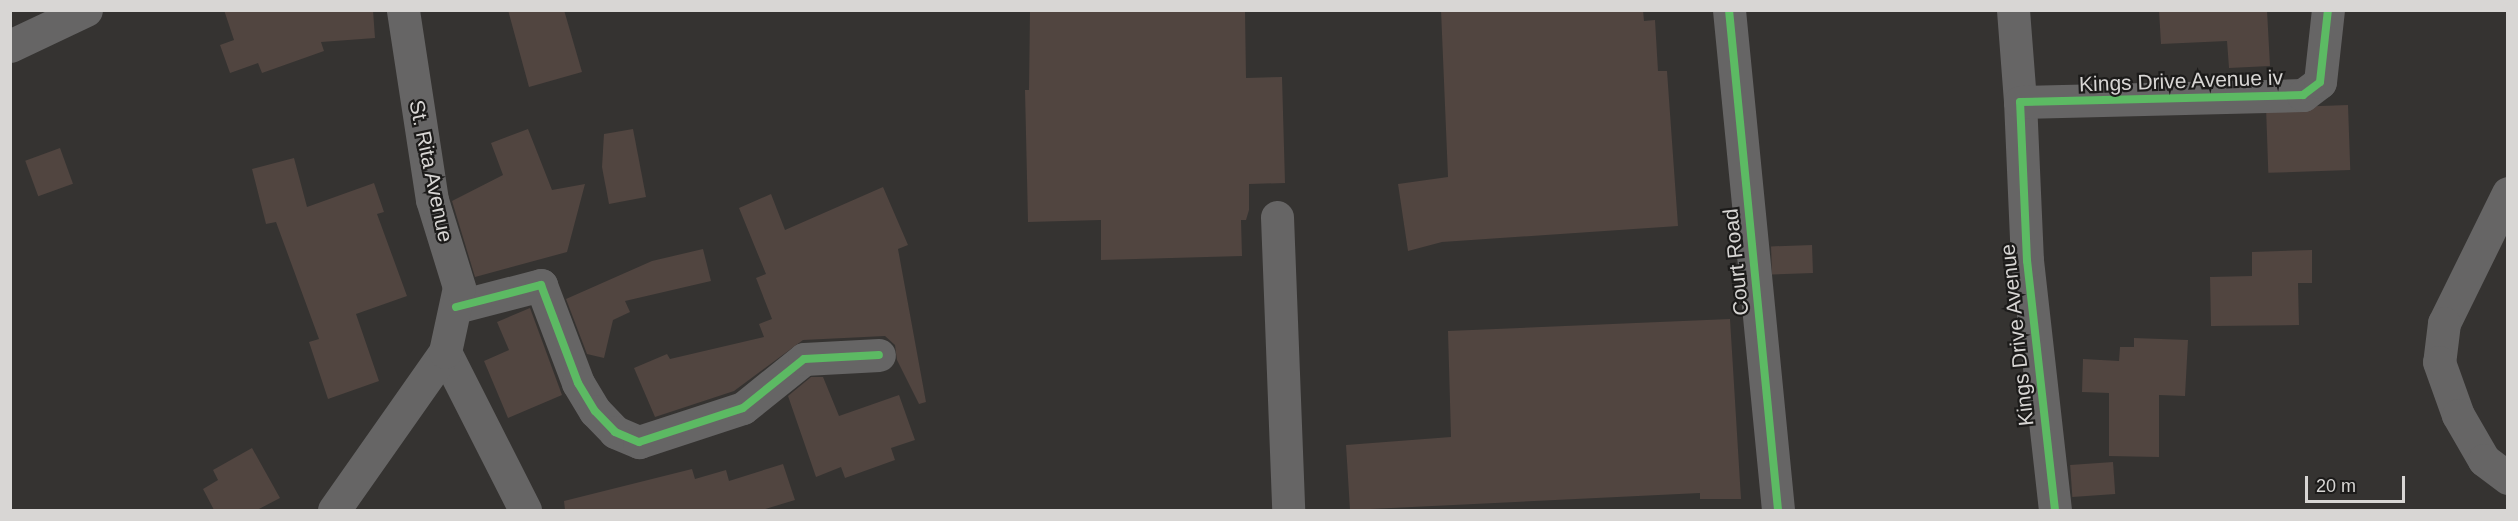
<!DOCTYPE html>
<html>
<head>
<meta charset="utf-8">
<style>
  body { margin:0 }
  #map { position:relative; width:2518px; height:521px; overflow:hidden; background:#353331; font-family:Arial,sans-serif }
  div>[style] { position:absolute }
  .building>* { inset:0; background:#514540; transform-origin:0 0 }
  .minor>* { height:33px; margin:-16.5px; padding:0 16.5px; transform-origin:16.5px; border-radius:16.5px; background:#666565 }
  .tertiary>* { height:33px; margin:-16.5px; padding:0 16.5px; transform-origin:16.5px; border-radius:16.5px; background:#666565 }
  .cycleway>* { height:8px; margin:-4px; padding:0 4px; transform-origin:4px; border-radius:4px; background:#5cba63 }
  span { translate:-50% -50%; white-space:nowrap; text-align:center; line-height:1.15; -webkit-text-stroke:4.5px #1c1b1a; paint-order:stroke }
  .street-label { font-size:21px; color:#d8d6d4 }
  .frame { position:absolute; inset:0; border:12px solid #d8d6d4; pointer-events:none }
  .scale { position:absolute; left:2305px; top:476px; width:100px; height:27px; box-sizing:border-box; border:3px solid #d8d6d4; border-top:0; padding-left:8px; font-size:18px; line-height:21px; white-space:nowrap; color:#d8d6d4; -webkit-text-stroke:4px #1c1b1a; paint-order:stroke }
</style>
</head>
<body>
<div id="map">
  <div class="building">
    <i style="clip-path:polygon(224px 10px,373px 10px,375px 38px,321px 42px,324px 51px,262px 73px,258px 63px,230px 73px,220px 45px,234px 40px)"></i>
    <i style="clip-path:polygon(508px 10px,564px 10px,582px 72px,529px 87px)"></i>
    <i style="clip-path:polygon(1030px 10px,1245px 10px,1246px 78px,1282px 77px,1285px 183px,1249px 184px,1249px 210px,1246px 220px,1241px 220px,1242px 256px,1101px 260px,1101px 220px,1028px 222px,1025px 90px,1029px 90px)"></i>
    <i style="clip-path:polygon(1441px 10px,1643px 10px,1644px 21px,1655px 20px,1658px 71px,1667px 71px,1678px 226px,1442px 242px,1408px 251px,1398px 184px,1448px 177px)"></i>
    <i style="clip-path:polygon(2159px 10px,2267px 10px,2270px 66px,2229px 68px,2227px 41px,2161px 44px)"></i>
    <i style="left:2348px;top:105px;width:65px;height:82px;rotate:88deg"></i>
    <i style="clip-path:polygon(528px 129px,552px 190px,585px 184px,567px 252px,475px 277px,452px 201px,503px 175px,491px 143px)"></i>
    <i style="clip-path:polygon(633px 129px,646px 197px,609px 204px,602px 167px,604px 134px)"></i>
    <i style="left:60px;top:148px;width:38px;height:37px;rotate:70deg"></i>
    <i style="clip-path:polygon(294px 158px,307px 207px,374px 183px,384px 212px,377px 214px,407px 296px,356px 314px,379px 381px,328px 399px,309px 342px,319px 339px,276px 222px,266px 224px,252px 169px)"></i>
    <i style="clip-path:polygon(883px 187px,908px 245px,898px 249px,926px 402px,919px 404px,897px 360px,895px 345px,885px 336px,803px 340px,734px 391px,655px 417px,634px 368px,667px 354px,670px 359px,764px 337px,759px 324px,772px 319px,756px 278px,766px 274px,739px 208px,771px 194px,785px 230px)"></i>
    <i style="left:1812px;top:245px;width:28px;height:41px;rotate:88deg"></i>
    <i style="clip-path:polygon(703px 249px,711px 281px,625px 301px,630px 312px,613px 320px,604px 358px,587px 354px,566px 299px,652px 261px)"></i>
    <i style="clip-path:polygon(2312px 250px,2312px 283px,2298px 283px,2299px 325px,2211px 326px,2210px 277px,2252px 276px,2252px 252px)"></i>
    <i style="clip-path:polygon(530px 308px,562px 395px,508px 418px,484px 361px,509px 350px,497px 322px)"></i>
    <i style="clip-path:polygon(1730px 319px,1741px 499px,1700px 499px,1700px 493px,1350px 510px,1346px 445px,1451px 437px,1448px 331px)"></i>
    <i style="clip-path:polygon(2134px 338px,2188px 340px,2185px 396px,2159px 395px,2159px 457px,2109px 456px,2109px 393px,2082px 392px,2083px 359px,2119px 361px,2120px 347px,2134px 347px)"></i>
    <i style="clip-path:polygon(811px 377px,823px 377px,839px 416px,899px 395px,915px 440px,891px 448px,895px 460px,845px 478px,841px 467px,816px 477px,788px 396px)"></i>
    <i style="clip-path:polygon(252px 448px,280px 498px,257px 510px,214px 510px,203px 489px,218px 480px,213px 470px)"></i>
    <i style="left:2113px;top:462px;width:32px;height:43px;rotate:86deg"></i>
    <i style="clip-path:polygon(783px 464px,795px 500px,762px 510px,565px 510px,564px 501px,692px 469px,695px 479px,726px 470px,729px 481px)"></i>
  </div>
  <div class="minor">
    <i style="left:1729px;top:10px;width:502px;rotate:84.4deg"></i>
    <i style="left:2013px;top:10px;width:92px;rotate:85.6deg"></i>
    <i style="left:10px;top:46px;width:84px;rotate:-25.3deg"></i>
    <i style="left:2508px;top:193px;width:145px;rotate:116.2deg"></i>
    <i style="left:2444px;top:323px;width:39px;rotate:97deg"></i>
    <i style="left:2439px;top:362px;width:56px;rotate:70.3deg"></i>
    <i style="left:2458px;top:415px;width:52px;rotate:60deg"></i>
    <i style="left:2484px;top:460px;width:30px;rotate:37deg"></i>
    <i style="left:1277px;top:217px;width:293px;rotate:87.8deg"></i>
    <i style="left:456px;top:307px;width:88px;rotate:-14.5deg"></i>
    <i style="left:541px;top:285px;width:105px;rotate:69.3deg"></i>
    <i style="left:578px;top:383px;width:33px;rotate:59deg"></i>
    <i style="left:595px;top:411px;width:29px;rotate:46deg"></i>
    <i style="left:615px;top:432px;width:26px;rotate:23deg"></i>
    <i style="left:639px;top:442px;width:109px;rotate:-18.1deg"></i>
    <i style="left:743px;top:408px;width:78px;rotate:-38.8deg"></i>
    <i style="left:804px;top:359px;width:75px;rotate:-3.1deg"></i>
    <i style="left:445px;top:352px;width:177px;rotate:63.1deg"></i>
    <i style="left:2055px;top:510px;width:251px;rotate:-96.4deg"></i>
    <i style="left:2027px;top:261px;width:159px;rotate:-92.5deg"></i>
    <i style="left:2020px;top:102px;width:283px;rotate:-1.4deg"></i>
    <i style="left:2303px;top:95px;width:21px;rotate:-37deg"></i>
    <i style="left:2320px;top:82px;width:72px;rotate:-83.7deg"></i>
  </div>
  <div class="tertiary">
    <i style="left:334px;top:510px;width:193px;rotate:-54.9deg"></i>
    <i style="left:445px;top:352px;width:66px;rotate:-77.8deg"></i>
    <i style="left:459px;top:287px;width:91px;rotate:-107.2deg"></i>
    <i style="left:432px;top:200px;width:192px;rotate:-98.7deg"></i>
  </div>
  <div class="cycleway">
    <i style="left:1729px;top:10px;width:502px;rotate:84.4deg"></i>
    <i style="left:456px;top:307px;width:88px;rotate:-14.5deg"></i>
    <i style="left:541px;top:285px;width:105px;rotate:69.3deg"></i>
    <i style="left:578px;top:383px;width:33px;rotate:59deg"></i>
    <i style="left:595px;top:411px;width:29px;rotate:46deg"></i>
    <i style="left:615px;top:432px;width:26px;rotate:23deg"></i>
    <i style="left:639px;top:442px;width:109px;rotate:-18.1deg"></i>
    <i style="left:743px;top:408px;width:78px;rotate:-38.8deg"></i>
    <i style="left:804px;top:359px;width:75px;rotate:-3.1deg"></i>
    <i style="left:2055px;top:510px;width:251px;rotate:-96.4deg"></i>
    <i style="left:2027px;top:261px;width:159px;rotate:-92.5deg"></i>
    <i style="left:2020px;top:102px;width:283px;rotate:-1.4deg"></i>
    <i style="left:2303px;top:95px;width:21px;rotate:-37deg"></i>
    <i style="left:2320px;top:82px;width:72px;rotate:-83.7deg"></i>
  </div>
  <div class="street-label">
    <span style="left:2181px;top:81px;rotate:-2deg">Kings Drive Avenue iv</span>
    <span style="left:431px;top:171px;rotate:78deg">St. Rita Avenue</span>
    <span style="left:1736px;top:262px;rotate:-96deg">Court Road</span>
    <span style="left:2017px;top:335px;rotate:-96deg">Kings Drive Avenue</span>
  </div>
  <div class="frame"></div>
  <div class="scale">20 m</div>
</div>
</body>
</html>
